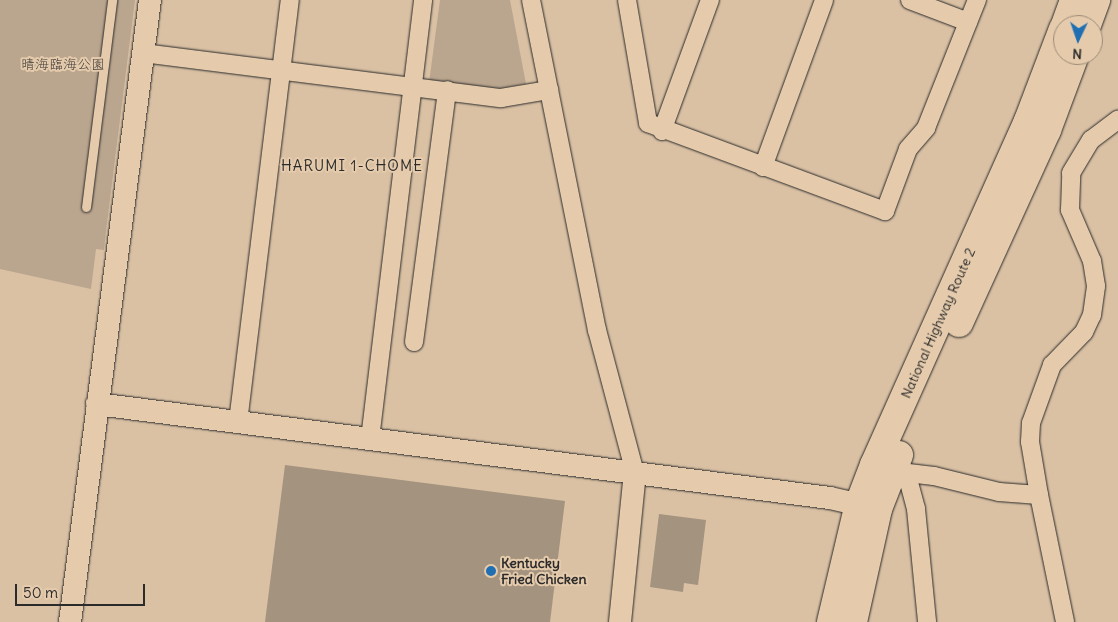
<!DOCTYPE html>
<html>
<head>
<meta charset="utf-8">
<style>
  body { margin:0 }
  #map { position:relative; width:1118px; height:622px; overflow:hidden; background:#dac1a4; font-family:Delius,"Klee One",sans-serif }
  div>[style] { position:absolute }
  .green>* { inset:0; background:#baa58e }
  .building>* { inset:0; background:#a4937f }
  .roads { filter:drop-shadow(0 0 1px #2b2b2b) drop-shadow(0 0 1px #2b2b2b) }
  .service>* { height:9px; margin:-4.5px; padding:0 4.5px; transform-origin:4.5px; border-radius:4.5px; background:#e5cbac }
  .minor>* { height:18px; margin:-9px; padding:0 9px; transform-origin:9px; border-radius:9px; background:#e5cbac }
  .tertiary>* { height:22px; margin:-11px; padding:0 11px; transform-origin:11px; border-radius:11px; background:#e5cbac }
  .trunk>* { height:28px; margin:-14px; padding:0 14px; transform-origin:14px; border-radius:14px; background:#e5cbac }
  .dots>* { width:14px; height:14px; translate:-50% -50%; box-sizing:border-box; border:2px solid #e5cbac; border-radius:50% }
  span { translate:-50% -50%; white-space:nowrap; text-align:center; line-height:1.15; -webkit-text-stroke:4px #e5cbac; paint-order:stroke }
  .park-label { font-size:14px; color:#403d3a }
  .street-label { font-size:14px; color:#2b2b2b }
  .poi-label { font-size:14px; color:#2b2b2b; font-weight:700 }
  .left { translate:0 -50%; text-align:left }
  .neighbourhood-label { font-size:15px; color:#2b2b2b; letter-spacing:1px }
  .north { position:absolute; left:1053px; top:15px; width:50px; height:50px; box-sizing:border-box; background:#e5cbac; border:1px solid #9b8b78; border-radius:50%; rotate:183deg; font-size:14px; font-weight:700; line-height:20px; text-align:center; color:#2b2b2b }
  .north::after { content:''; display:block; margin:auto; width:18px; height:22px; background:#1f6fb2; clip-path:polygon(50% 0,100% 100%,50% 72%,0 100%) }
  .scale { position:absolute; left:15px; top:584px; width:130px; height:22px; box-sizing:border-box; border:2px solid #2b2b2b; border-top:0; padding-left:6px; font-size:15px; line-height:18px; white-space:nowrap; color:#2b2b2b; -webkit-text-stroke:4px #e5cbac; paint-order:stroke }
</style>
</head>
<body>
<div id="map">
  <div class="green">
    <i style="clip-path:polygon(0 0,135px 0,106px 231px,104px 250px,96px 249px,91px 289px,0 269px)"></i>
    <i style="clip-path:polygon(440px 0,510px 0,526px 84px,499px 89px,429px 83px)"></i>
  </div>
  <div class="building">
    <i style="clip-path:polygon(285px 465px,565px 501px,550px 622px,265px 622px)"></i>
    <i style="clip-path:polygon(659px 514px,706px 520px,698px 585px,684px 583px,683px 592px,650px 587px)"></i>
  </div>
  <div class="roads">
    <div class="service">
      <i style="left:86px;top:207px;width:209px;rotate:-82.8deg"></i>
    </div>
    <div class="minor">
      <i style="left:531px;top:0;width:337px;rotate:78.7deg"></i>
      <i style="left:597px;top:330px;width:148px;rotate:75.1deg"></i>
      <i style="left:627px;top:0;width:125px;rotate:80.3deg"></i>
      <i style="left:648px;top:123px;width:253px;rotate:20.4deg"></i>
      <i style="left:885px;top:211px;width:66px;rotate:-69.6deg"></i>
      <i style="left:908px;top:149px;width:28px;rotate:-49deg"></i>
      <i style="left:926px;top:128px;width:138px;rotate:-68.3deg"></i>
      <i style="left:910px;top:0;width:62px;rotate:20.8deg"></i>
      <i style="left:143px;top:53px;width:361px;rotate:7.2deg"></i>
      <i style="left:501px;top:98px;width:49px;rotate:-9.5deg"></i>
      <i style="left:662px;top:131px;width:140px;rotate:-69.9deg"></i>
      <i style="left:763px;top:167px;width:178px;rotate:-69.9deg"></i>
      <i style="left:414px;top:342px;width:254px;rotate:-82.5deg"></i>
      <i style="left:238px;top:422px;width:425px;rotate:-83deg"></i>
      <i style="left:370px;top:439px;width:442px;rotate:-83.1deg"></i>
      <i style="left:883px;top:470px;width:51px;rotate:6.7deg"></i>
      <i style="left:934px;top:476px;width:67px;rotate:13.8deg"></i>
      <i style="left:999px;top:492px;width:40px;rotate:4.3deg"></i>
      <i style="left:1039px;top:495px;width:54px;rotate:-99.6deg"></i>
      <i style="left:1030px;top:442px;width:19px;rotate:-87deg"></i>
      <i style="left:1031px;top:423px;width:62px;rotate:-70.1deg"></i>
      <i style="left:1052px;top:365px;width:46px;rotate:-45.9deg"></i>
      <i style="left:1084px;top:332px;width:19px;rotate:-65deg"></i>
      <i style="left:1092px;top:315px;width:29px;rotate:-82deg"></i>
      <i style="left:1096px;top:286px;width:25px;rotate:-99deg"></i>
      <i style="left:1092px;top:261px;width:56px;rotate:-113.3deg"></i>
      <i style="left:1070px;top:210px;width:37px;rotate:-88deg"></i>
      <i style="left:1071px;top:173px;width:39px;rotate:-59deg"></i>
      <i style="left:1091px;top:140px;width:34px;rotate:-37deg"></i>
      <i style="left:907px;top:475px;width:35px;rotate:75deg"></i>
      <i style="left:916px;top:509px;width:114px;rotate:84.4deg"></i>
      <i style="left:1039px;top:495px;width:130px;rotate:78.4deg"></i>
    </div>
    <div class="tertiary">
      <i style="left:97px;top:404px;width:739px;rotate:7.31deg"></i>
      <i style="left:830px;top:498px;width:45px;rotate:12.8deg"></i>
      <i style="left:70px;top:622px;width:627px;rotate:-82.67deg"></i>
      <i style="left:620px;top:622px;width:150px;rotate:-84.3deg"></i>
    </div>
    <div class="trunk">
      <i style="left:1065px;top:25px;width:27px;rotate:-70deg"></i>
      <i style="left:1087px;top:25px;width:27px;rotate:-70deg"></i>
      <i style="left:959px;top:323px;width:212px;rotate:-65.5deg"></i>
      <i style="left:1047px;top:130px;width:80px;rotate:-69.5deg"></i>
      <i style="left:831px;top:622px;width:121px;rotate:-76.7deg"></i>
      <i style="left:859px;top:504px;width:42px;rotate:-69deg"></i>
      <i style="left:874px;top:465px;width:377px;rotate:-65.9deg"></i>
      <i style="left:1028px;top:121px;width:98px;rotate:-69.2deg"></i>
      <i style="left:853px;top:622px;width:116px;rotate:-77.5deg"></i>
      <i style="left:878px;top:509px;width:58px;rotate:-68.7deg"></i>
    </div>
  </div>
  <div class="dots">
    <i style="left:491px;top:571px;background:#1f6fb2"></i>
  </div>
  <div class="park-label">
    <span style="left:63px;top:64px">晴海臨海公園</span>
  </div>
  <div class="street-label">
    <span style="left:938px;top:323px;rotate:-66deg">National Highway Route 2</span>
  </div>
  <div class="poi-label">
    <span class="left" style="left:501px;top:571px">Kentucky<br>Fried Chicken</span>
  </div>
  <div class="neighbourhood-label">
    <span style="left:352px;top:166px">HARUMI 1-CHOME</span>
  </div>
  <div class="north">N</div>
  <div class="scale">50 m</div>
</div>
</body>
</html>
